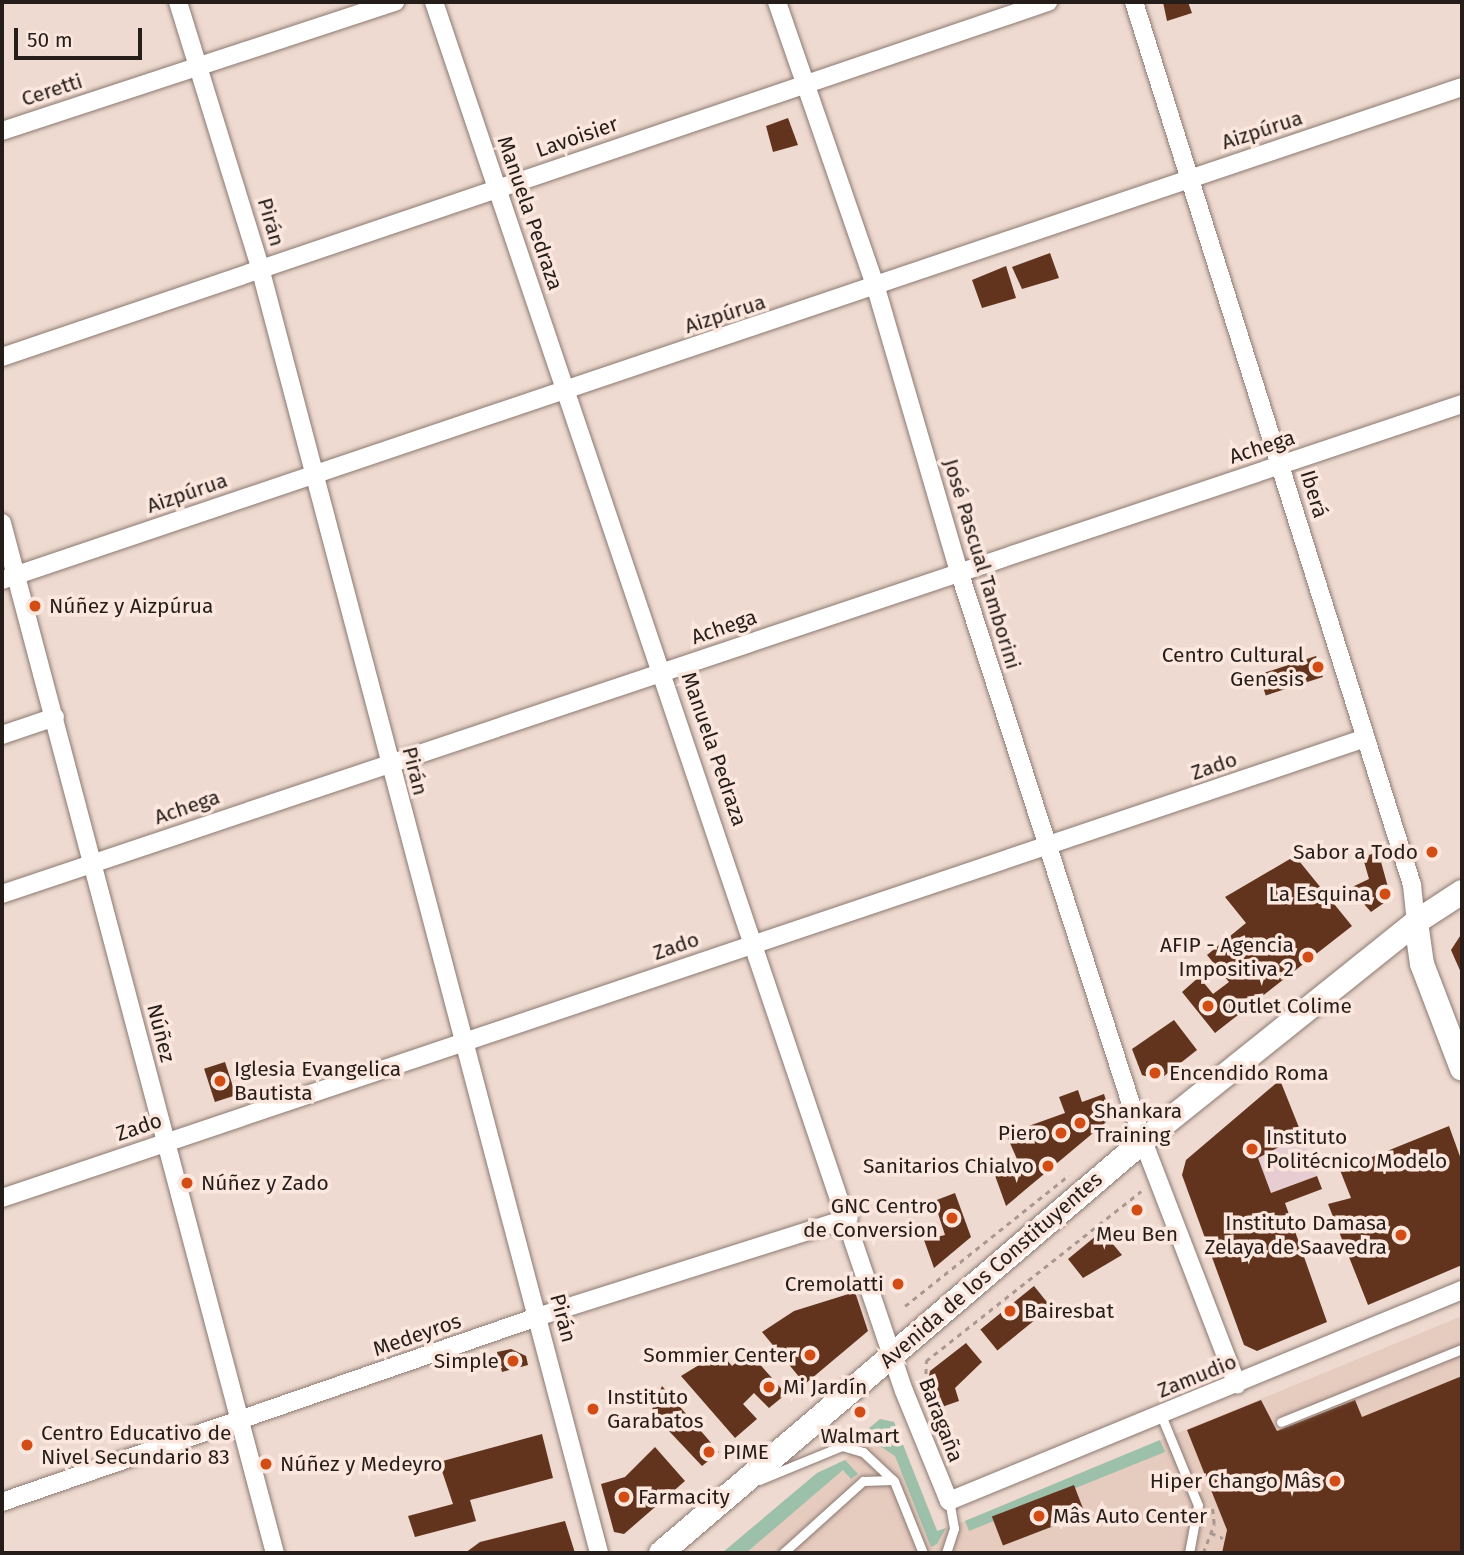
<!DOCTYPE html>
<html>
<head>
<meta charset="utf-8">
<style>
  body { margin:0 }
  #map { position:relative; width:1464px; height:1555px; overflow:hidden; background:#eedad0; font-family:"Fira Sans",sans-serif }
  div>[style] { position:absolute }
  .built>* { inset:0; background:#e6cbbf }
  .education>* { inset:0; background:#e7cdd2 }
  .green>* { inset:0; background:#9dc0aa }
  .building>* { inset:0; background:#62341d; transform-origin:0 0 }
  .path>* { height:2.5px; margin-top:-1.25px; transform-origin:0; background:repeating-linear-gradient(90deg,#a89891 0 5px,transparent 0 10px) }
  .roads { filter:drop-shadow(0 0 2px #8b7971) drop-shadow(0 0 2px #8b7971) }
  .lane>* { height:9px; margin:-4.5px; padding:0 4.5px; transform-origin:4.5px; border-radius:4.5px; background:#fff }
  .street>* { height:18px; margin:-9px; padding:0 9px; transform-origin:9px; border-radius:9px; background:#fff }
  .secondary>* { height:24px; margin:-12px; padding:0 12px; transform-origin:12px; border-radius:12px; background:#fff }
  .dots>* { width:19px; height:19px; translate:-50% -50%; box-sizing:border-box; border:4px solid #fbe7de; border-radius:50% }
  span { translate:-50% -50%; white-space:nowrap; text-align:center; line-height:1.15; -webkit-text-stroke:7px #fbe7de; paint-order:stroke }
  .street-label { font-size:21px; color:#251d1a }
  .poi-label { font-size:21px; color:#251d1a }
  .left { translate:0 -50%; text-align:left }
  .right { translate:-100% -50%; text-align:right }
  .frame { position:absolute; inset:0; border:4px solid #251d1a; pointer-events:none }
  .scale { position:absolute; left:14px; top:28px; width:128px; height:32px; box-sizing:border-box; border:4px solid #251d1a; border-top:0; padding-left:9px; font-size:21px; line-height:24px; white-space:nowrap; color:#251d1a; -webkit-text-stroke:5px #fbe7de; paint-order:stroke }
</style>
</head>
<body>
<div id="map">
  <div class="built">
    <i style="clip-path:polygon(1462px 1316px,1462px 1553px,722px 1553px,817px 1473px,845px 1460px,880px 1419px,894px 1422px,938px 1532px)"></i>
  </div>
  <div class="education">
    <i style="clip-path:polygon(1280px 1080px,1317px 1176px,1198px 1220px,1182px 1175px,1186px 1160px)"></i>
  </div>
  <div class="green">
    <i style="clip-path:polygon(880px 1419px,894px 1422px,937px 1531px,946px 1528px,937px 1544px,931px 1547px,895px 1456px,862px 1434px)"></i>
    <i style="clip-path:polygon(1160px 1440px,1165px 1452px,969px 1531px,965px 1521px)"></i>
    <i style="clip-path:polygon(845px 1460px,858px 1474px,851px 1479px,843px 1470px,746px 1553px,722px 1553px,817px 1473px)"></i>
  </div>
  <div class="building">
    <i style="clip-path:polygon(1163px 2px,1188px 2px,1192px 13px,1167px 21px)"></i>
    <i style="clip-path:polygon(788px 118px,798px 145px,773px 152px,766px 126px)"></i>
    <i style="clip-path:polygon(1050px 253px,1059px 278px,1022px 289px,1012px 267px)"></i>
    <i style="clip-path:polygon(1006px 266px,1016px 298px,982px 308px,972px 280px)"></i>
    <i style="left:1316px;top:656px;width:22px;height:60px;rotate:72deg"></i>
    <i style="clip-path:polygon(1378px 851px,1391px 898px,1371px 912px,1350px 888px,1369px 879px,1363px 858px)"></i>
    <i style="clip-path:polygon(1295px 856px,1352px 926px,1215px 1033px,1182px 992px,1199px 977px,1213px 994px,1229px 982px,1207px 955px,1246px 923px,1225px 897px)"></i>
    <i style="clip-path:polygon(1462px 933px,1462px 975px,1451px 950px)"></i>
    <i style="clip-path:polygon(1174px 1020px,1197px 1050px,1159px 1080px,1142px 1075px,1132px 1049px)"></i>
    <i style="left:225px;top:1062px;width:35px;height:22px;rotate:72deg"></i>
    <i style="clip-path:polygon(1280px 1080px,1302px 1135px,1258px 1158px,1271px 1193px,1317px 1176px,1322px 1189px,1285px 1203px,1327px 1322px,1257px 1351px,1244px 1345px,1182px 1175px,1186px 1160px)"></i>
    <i style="clip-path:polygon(1078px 1090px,1082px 1102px,1104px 1094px,1110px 1113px,1105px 1123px,1006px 1206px,993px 1170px,1017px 1159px,1006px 1134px,1065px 1113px,1059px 1097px)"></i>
    <i style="clip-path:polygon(1449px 1126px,1462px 1162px,1462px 1265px,1368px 1305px,1328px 1204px,1351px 1198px,1340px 1170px)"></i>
    <i style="clip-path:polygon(955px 1193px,971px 1237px,934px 1268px,924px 1240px,945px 1235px,934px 1201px)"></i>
    <i style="clip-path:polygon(1102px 1231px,1122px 1255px,1083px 1278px,1068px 1259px)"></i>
    <i style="left:1034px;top:1286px;width:27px;height:69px;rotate:51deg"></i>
    <i style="clip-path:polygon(855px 1292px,868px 1331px,805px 1384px,762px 1332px,794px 1311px)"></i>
    <i style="clip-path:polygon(966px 1343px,982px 1362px,955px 1388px,959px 1401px,936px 1409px,927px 1385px,930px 1371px)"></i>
    <i style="clip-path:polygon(511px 1349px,526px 1356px,528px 1365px,502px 1372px,497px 1352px)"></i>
    <i style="clip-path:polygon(720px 1352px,732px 1366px,749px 1352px,786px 1394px,769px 1408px,754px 1393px,743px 1404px,757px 1419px,735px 1438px,681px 1376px)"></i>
    <i style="clip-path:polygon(1462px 1376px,1462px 1553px,1222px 1553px,1227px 1530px,1187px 1430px,1261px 1400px,1277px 1431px,1355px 1400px,1362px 1417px)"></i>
    <i style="clip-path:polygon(662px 1386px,719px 1452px,702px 1466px,651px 1412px)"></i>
    <i style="clip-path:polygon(883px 1429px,895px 1432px,885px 1441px)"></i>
    <i style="clip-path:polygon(542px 1434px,553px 1478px,470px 1500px,476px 1521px,415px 1537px,408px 1516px,453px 1504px,439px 1462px)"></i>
    <i style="clip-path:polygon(655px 1447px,685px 1481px,624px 1534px,614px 1532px,601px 1484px,625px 1477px)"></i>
    <i style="left:1074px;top:1485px;width:31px;height:88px;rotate:69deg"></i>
    <i style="clip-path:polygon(565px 1521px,575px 1553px,465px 1553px,480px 1542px)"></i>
  </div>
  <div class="path">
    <i style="left:905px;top:1306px;width:210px;rotate:-38.6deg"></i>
    <i style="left:925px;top:1394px;width:33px;rotate:-88deg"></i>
    <i style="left:926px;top:1361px;width:274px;rotate:-38.3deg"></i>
    <i style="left:1211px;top:1533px;width:13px;rotate:23deg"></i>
    <i style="left:1203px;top:1553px;width:31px;rotate:-69deg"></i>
    <i style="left:1214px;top:1524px;width:18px;rotate:-96deg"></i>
  </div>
  <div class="roads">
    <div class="lane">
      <i style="left:1161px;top:1415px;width:97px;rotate:67.7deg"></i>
      <i style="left:1198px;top:1505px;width:49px;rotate:100.6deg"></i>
      <i style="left:1281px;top:1422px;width:195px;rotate:-22deg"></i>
      <i style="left:759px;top:1480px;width:90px;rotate:-22.3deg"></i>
      <i style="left:842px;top:1446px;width:22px;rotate:16deg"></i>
      <i style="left:863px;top:1452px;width:42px;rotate:43.1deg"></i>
      <i style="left:894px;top:1481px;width:78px;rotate:68.1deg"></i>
      <i style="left:783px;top:1553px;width:108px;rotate:-42deg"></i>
      <i style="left:863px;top:1481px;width:30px;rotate:-2deg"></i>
      <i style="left:946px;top:1553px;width:26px;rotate:-72deg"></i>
      <i style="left:954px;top:1528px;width:27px;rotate:-100deg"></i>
    </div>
    <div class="street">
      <i style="left:178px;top:2px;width:274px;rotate:72.8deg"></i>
      <i style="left:259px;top:264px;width:1333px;rotate:75.22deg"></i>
      <i style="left:434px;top:2px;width:1466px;rotate:71.31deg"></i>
      <i style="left:904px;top:1391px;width:119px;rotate:67.8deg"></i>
      <i style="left:949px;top:1501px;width:555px;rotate:-22.36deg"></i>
      <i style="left:777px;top:2px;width:303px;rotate:70.9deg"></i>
      <i style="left:876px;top:288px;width:295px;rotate:73.7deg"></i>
      <i style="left:959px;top:571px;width:599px;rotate:72.11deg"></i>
      <i style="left:1143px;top:1141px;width:261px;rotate:68.9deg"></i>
      <i style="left:1134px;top:2px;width:926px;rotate:72.52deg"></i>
      <i style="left:1412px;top:885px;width:37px;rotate:84deg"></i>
      <i style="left:2px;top:131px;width:414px;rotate:-18.2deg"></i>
      <i style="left:2px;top:357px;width:1105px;rotate:-18.75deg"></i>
      <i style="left:2px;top:523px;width:1066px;rotate:75.16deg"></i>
      <i style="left:2px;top:580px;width:1541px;rotate:-18.66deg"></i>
      <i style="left:2px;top:735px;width:56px;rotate:-18.8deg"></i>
      <i style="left:2px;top:894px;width:1540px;rotate:-18.55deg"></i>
      <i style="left:2px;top:1198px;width:1439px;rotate:-18.64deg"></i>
      <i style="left:2px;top:1502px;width:569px;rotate:-19.07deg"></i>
      <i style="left:540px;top:1316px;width:324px;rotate:-17.6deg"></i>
    </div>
    <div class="secondary">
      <i style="left:1416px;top:922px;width:42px;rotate:81.9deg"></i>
      <i style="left:1422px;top:964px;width:112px;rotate:69.1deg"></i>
      <i style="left:661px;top:1553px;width:634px;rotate:-40.52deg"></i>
      <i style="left:1143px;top:1141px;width:350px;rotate:-38.7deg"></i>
      <i style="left:1416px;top:922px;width:55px;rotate:-33.1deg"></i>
    </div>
  </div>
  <div class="dots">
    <i style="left:35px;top:606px;background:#d24c15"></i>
    <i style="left:1318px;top:667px;background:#d24c15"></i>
    <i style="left:1432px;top:852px;background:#d24c15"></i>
    <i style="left:1385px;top:894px;background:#d24c15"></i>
    <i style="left:1308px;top:957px;background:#d24c15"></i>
    <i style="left:1208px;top:1006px;background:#d24c15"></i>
    <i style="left:1155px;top:1073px;background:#d24c15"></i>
    <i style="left:220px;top:1081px;background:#d24c15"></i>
    <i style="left:1080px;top:1123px;background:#d24c15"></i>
    <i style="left:1061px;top:1133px;background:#d24c15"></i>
    <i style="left:1252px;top:1149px;background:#d24c15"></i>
    <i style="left:1048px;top:1166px;background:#d24c15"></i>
    <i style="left:187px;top:1183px;background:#d24c15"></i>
    <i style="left:1137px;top:1210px;background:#d24c15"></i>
    <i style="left:952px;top:1218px;background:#d24c15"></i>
    <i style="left:1401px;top:1235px;background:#d24c15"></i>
    <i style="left:898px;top:1284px;background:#d24c15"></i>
    <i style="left:1010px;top:1311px;background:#d24c15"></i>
    <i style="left:810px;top:1355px;background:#d24c15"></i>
    <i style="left:513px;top:1361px;background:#d24c15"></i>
    <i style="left:769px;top:1387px;background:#d24c15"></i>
    <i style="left:593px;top:1409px;background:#d24c15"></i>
    <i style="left:860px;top:1412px;background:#d24c15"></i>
    <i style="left:27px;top:1445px;background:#d24c15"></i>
    <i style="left:709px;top:1452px;background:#d24c15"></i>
    <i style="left:266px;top:1464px;background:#d24c15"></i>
    <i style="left:1335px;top:1481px;background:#d24c15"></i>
    <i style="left:624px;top:1497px;background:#d24c15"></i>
    <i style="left:1039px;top:1516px;background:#d24c15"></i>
  </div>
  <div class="street-label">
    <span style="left:52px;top:90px;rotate:-18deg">Ceretti</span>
    <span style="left:1262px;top:130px;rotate:-18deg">Aizpúrua</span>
    <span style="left:577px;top:137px;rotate:-19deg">Lavoisier</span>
    <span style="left:530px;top:213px;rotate:71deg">Manuela Pedraza</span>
    <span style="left:271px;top:222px;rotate:74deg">Pirán</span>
    <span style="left:725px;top:314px;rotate:-18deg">Aizpúrua</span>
    <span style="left:1262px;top:447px;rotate:-18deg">Achega</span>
    <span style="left:187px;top:493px;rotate:-19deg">Aizpúrua</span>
    <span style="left:1314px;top:494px;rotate:73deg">Iberá</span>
    <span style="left:982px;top:564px;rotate:73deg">José Pascual Tamborini</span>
    <span style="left:724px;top:627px;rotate:-19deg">Achega</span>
    <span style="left:714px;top:749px;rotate:71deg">Manuela Pedraza</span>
    <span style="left:1214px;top:766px;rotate:-19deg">Zado</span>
    <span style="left:415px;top:771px;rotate:76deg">Pirán</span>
    <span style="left:187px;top:807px;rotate:-19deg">Achega</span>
    <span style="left:676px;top:946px;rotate:-19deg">Zado</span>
    <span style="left:161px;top:1033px;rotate:76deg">Núñez</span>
    <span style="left:139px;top:1127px;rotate:-19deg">Zado</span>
    <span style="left:991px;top:1270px;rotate:-41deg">Avenida de los Constituyentes</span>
    <span style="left:563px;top:1318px;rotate:75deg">Pirán</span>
    <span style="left:417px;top:1335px;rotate:-19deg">Medeyros</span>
    <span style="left:1197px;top:1376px;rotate:-22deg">Zamudio</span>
    <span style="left:941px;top:1420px;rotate:69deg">Baragaña</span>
  </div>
  <div class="poi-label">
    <span class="left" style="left:49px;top:606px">Núñez y Aizpúrua</span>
    <span class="right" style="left:1304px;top:667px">Centro Cultural<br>Genesis</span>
    <span class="right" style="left:1418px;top:852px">Sabor a Todo</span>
    <span class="right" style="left:1371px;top:894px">La Esquina</span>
    <span class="right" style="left:1294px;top:957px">AFIP - Agencia<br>Impositiva 2</span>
    <span class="left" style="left:1222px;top:1006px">Outlet Colime</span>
    <span class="left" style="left:234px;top:1081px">Iglesia Evangelica<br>Bautista</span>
    <span class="left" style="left:1169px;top:1073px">Encendido Roma</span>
    <span class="left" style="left:1094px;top:1123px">Shankara<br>Training</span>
    <span class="right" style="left:1047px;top:1133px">Piero</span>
    <span class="left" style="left:1266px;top:1149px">Instituto<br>Politécnico Modelo</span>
    <span class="right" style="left:1034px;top:1166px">Sanitarios Chialvo</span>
    <span class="left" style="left:201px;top:1183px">Núñez y Zado</span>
    <span class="right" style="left:938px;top:1218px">GNC Centro<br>de Conversion</span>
    <span class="right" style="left:1387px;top:1235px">Instituto Damasa<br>Zelaya de Saavedra</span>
    <span style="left:1137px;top:1234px">Meu Ben</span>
    <span class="right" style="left:884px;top:1284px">Cremolatti</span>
    <span class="left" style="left:1024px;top:1311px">Bairesbat</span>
    <span class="right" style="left:796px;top:1355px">Sommier Center</span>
    <span class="right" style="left:499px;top:1361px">Simple</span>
    <span class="left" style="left:783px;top:1387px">Mi Jardín</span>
    <span class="left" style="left:607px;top:1409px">Instituto<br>Garabatos</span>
    <span class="left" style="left:41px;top:1445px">Centro Educativo de<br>Nivel Secundario 83</span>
    <span style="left:860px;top:1436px">Walmart</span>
    <span class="left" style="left:723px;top:1452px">PIME</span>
    <span class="left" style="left:280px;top:1464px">Núñez y Medeyro</span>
    <span class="right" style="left:1321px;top:1481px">Hiper Chango Mâs</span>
    <span class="left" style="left:638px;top:1497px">Farmacity</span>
    <span class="left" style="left:1053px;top:1516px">Mâs Auto Center</span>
  </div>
  <div class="frame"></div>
  <div class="scale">50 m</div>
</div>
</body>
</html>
